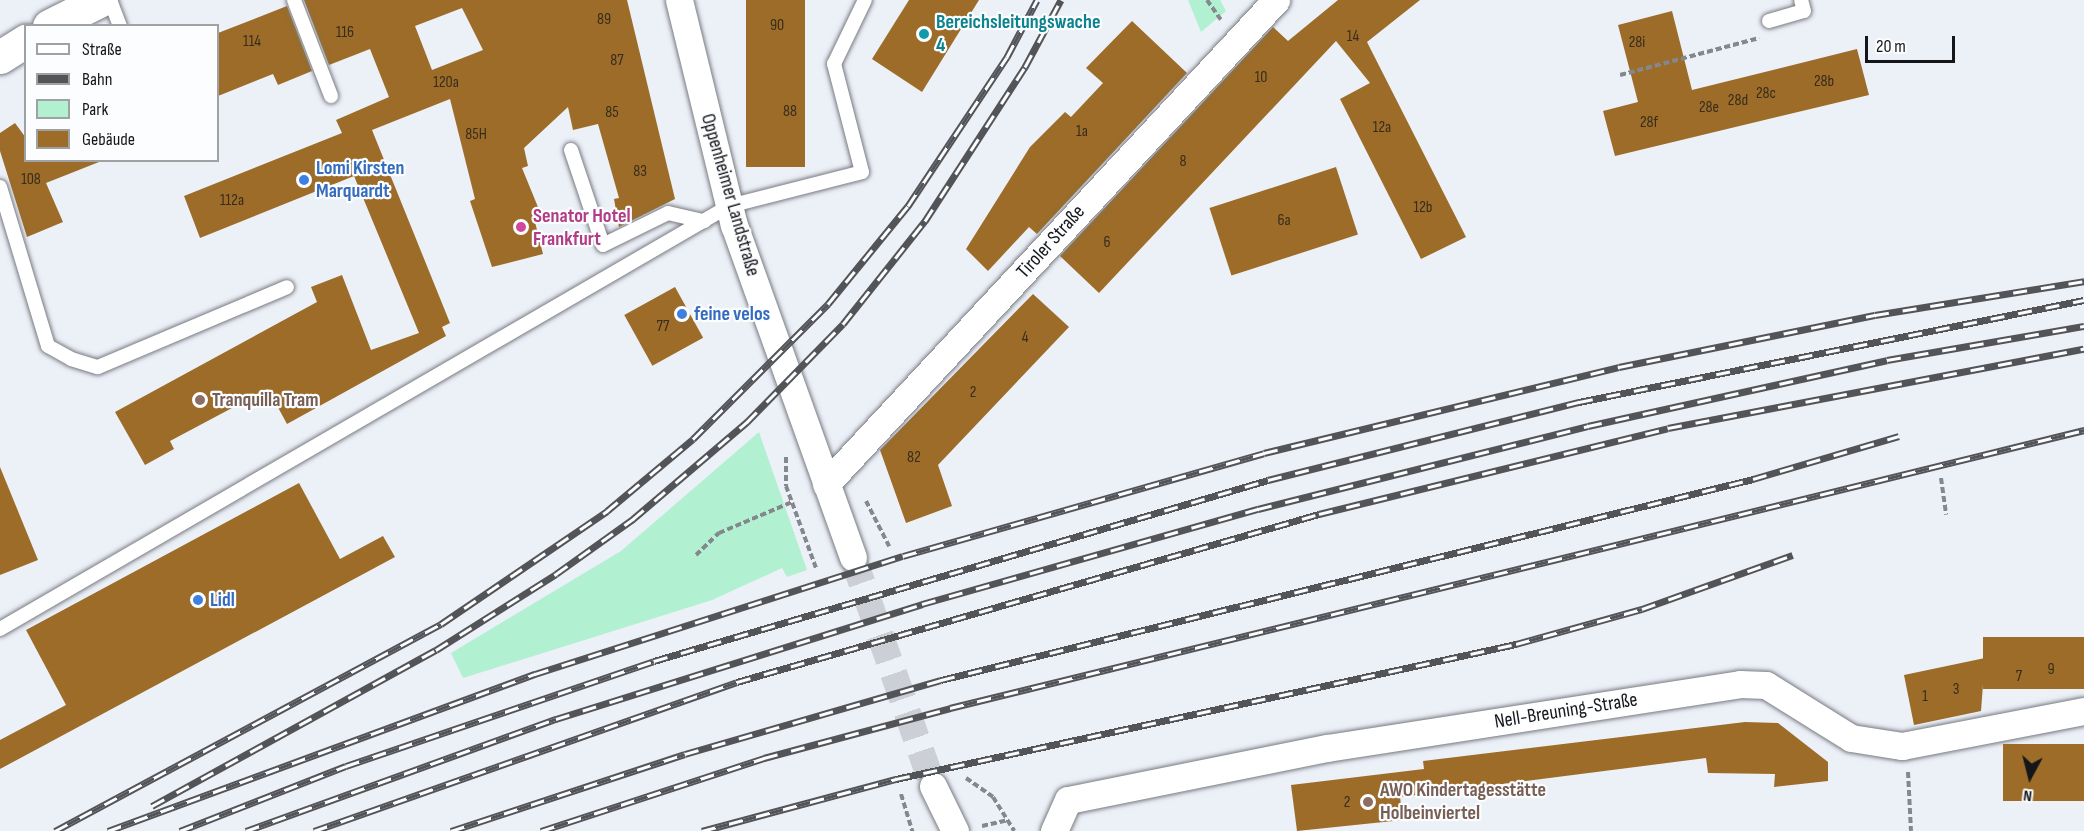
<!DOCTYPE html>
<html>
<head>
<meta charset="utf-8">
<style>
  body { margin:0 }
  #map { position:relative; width:2084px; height:831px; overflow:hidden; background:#ecf0f7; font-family:"Sofia Sans Condensed",sans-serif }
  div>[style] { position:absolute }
  .green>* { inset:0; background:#b1f1d1 }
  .building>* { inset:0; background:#9c6c28; transform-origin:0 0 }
  .minor-tunnel>* { height:27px; margin-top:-13.5px; transform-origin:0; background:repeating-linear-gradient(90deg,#cccfd6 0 27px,transparent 0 41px) }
  .path>* { height:4px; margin-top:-2px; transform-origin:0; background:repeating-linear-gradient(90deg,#84878c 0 6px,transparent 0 9px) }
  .roads { filter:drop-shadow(0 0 2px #787b81) drop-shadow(0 0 2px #787b81) }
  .service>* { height:14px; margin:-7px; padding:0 7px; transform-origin:7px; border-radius:7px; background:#fff }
  .minor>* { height:27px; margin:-13.5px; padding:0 13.5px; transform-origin:13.5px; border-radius:13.5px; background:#fff }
  .secondary>* { height:33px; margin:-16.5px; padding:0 16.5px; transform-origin:16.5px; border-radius:16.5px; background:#fff }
  .rail>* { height:7px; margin-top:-3.5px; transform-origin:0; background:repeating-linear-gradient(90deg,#fcfdfe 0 14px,#525458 0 28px); box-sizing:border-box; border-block:2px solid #525458 }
  .dots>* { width:16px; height:16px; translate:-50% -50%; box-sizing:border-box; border:3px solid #fcfdfe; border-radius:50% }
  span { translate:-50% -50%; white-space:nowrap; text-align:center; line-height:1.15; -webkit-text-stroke:4.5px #fcfdfe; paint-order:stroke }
  .number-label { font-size:16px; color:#372c1d }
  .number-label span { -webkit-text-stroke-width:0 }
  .culture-label { font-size:20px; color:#0d838f; font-weight:700 }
  .left { translate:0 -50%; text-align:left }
  .shop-label { font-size:20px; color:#366cbe; font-weight:700 }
  .street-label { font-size:20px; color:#151619 }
  .hotel-label { font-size:20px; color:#b23c85; font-weight:700 }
  .education-label { font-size:20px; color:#785e54; font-weight:700 }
  .legend { position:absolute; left:24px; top:24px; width:195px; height:138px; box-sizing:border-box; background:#fcfdfe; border:2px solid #a0a1a2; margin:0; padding:8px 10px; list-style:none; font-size:18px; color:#151619 }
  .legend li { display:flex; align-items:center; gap:12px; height:30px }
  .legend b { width:30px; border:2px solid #a0a1a2 }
  .north { position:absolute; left:2000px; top:747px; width:60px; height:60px; -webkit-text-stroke:4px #fcfdfe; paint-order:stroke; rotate:187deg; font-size:16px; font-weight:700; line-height:24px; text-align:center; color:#151619 }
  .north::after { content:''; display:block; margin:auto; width:21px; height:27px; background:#151619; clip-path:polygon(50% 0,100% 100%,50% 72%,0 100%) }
  .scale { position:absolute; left:1865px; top:36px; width:90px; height:27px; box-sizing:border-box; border:3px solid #151619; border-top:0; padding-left:8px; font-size:18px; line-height:21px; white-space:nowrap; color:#151619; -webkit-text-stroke:4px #fcfdfe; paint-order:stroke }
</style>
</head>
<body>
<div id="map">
  <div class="green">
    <i style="clip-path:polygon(1188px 0,1220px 0,1226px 11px,1201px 32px)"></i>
    <i style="clip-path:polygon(759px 432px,807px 570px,787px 577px,782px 568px,712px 600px,463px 678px,451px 653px,621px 551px)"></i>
  </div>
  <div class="building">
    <i style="clip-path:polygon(evenodd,304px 0,627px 0,675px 199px,619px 227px,614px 199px,619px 198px,598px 124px,573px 130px,568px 107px,524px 148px,528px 166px,522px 168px,540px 212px,533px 214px,543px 254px,492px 267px,470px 201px,475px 199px,450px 99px,372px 130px,450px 323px,442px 327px,446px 336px,287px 424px,268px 389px,170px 441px,174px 449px,145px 465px,115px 412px,317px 302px,311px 287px,342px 275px,371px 350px,419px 333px,354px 176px,200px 238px,184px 196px,342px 133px,336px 120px,389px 97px,370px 49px,329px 65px,304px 0,462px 8px,483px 50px,432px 70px,415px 26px,462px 8px)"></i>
    <i style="left:746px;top:0;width:59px;height:167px"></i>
    <i style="clip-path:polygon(909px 0,979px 0,922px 92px,872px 59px)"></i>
    <i style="clip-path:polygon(1338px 0,1420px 0,1367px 42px,1466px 237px,1421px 259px,1340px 99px,1370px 83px,1336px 41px,1099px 293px,1060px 256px,1273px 27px,1288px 41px)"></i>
    <i style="clip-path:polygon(287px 6px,312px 71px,278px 85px,273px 74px,218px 96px,218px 33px)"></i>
    <i style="clip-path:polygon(1672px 11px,1692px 90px,1857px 49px,1869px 95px,1615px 156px,1603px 111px,1638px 102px,1618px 25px)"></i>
    <i style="clip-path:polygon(1132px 21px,1187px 73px,1037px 234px,1029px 227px,988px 271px,966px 249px,1030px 147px,1065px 112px,1071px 117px,1103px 83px,1086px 68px)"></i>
    <i style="clip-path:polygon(15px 123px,26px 138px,26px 160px,99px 162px,46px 183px,63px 222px,27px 237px,0 151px,0 133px)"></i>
    <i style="left:1336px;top:167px;width:71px;height:133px;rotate:72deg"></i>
    <i style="left:675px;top:287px;width:58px;height:58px;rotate:61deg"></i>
    <i style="clip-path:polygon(1033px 294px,1069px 327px,938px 465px,952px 506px,906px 523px,880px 450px)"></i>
    <i style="clip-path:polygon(0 467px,38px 560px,0 575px)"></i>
    <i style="clip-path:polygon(299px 483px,340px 559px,383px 536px,395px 557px,0 769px,0 740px,66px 705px,26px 630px)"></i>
    <i style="left:2084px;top:637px;width:52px;height:101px;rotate:90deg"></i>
    <i style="clip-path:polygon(1985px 658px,1981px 711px,1914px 725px,1904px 675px)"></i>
    <i style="clip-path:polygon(1745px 722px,1778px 723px,1828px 762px,1828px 781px,1774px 787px,1775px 774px,1708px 773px,1706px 758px,1400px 797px,1403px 820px,1297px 831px,1291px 785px,1424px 769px,1423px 761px)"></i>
    <i style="left:2084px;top:744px;width:57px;height:81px;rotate:90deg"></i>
  </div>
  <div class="minor-tunnel">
    <i style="left:853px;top:557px;width:243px;rotate:70.7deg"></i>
  </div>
  <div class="path">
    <i style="left:1207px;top:0;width:24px;rotate:55deg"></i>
    <i style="left:1620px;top:75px;width:144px;rotate:-14.9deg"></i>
    <i style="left:786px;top:457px;width:29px;rotate:90deg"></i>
    <i style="left:786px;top:486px;width:87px;rotate:69.9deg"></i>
    <i style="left:1941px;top:478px;width:37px;rotate:82deg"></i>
    <i style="left:866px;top:501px;width:51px;rotate:62.9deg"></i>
    <i style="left:696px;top:555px;width:32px;rotate:-44deg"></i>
    <i style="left:719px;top:533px;width:79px;rotate:-23deg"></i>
    <i style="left:1908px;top:772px;width:59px;rotate:87.1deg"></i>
    <i style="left:966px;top:778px;width:33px;rotate:35deg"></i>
    <i style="left:993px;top:797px;width:40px;rotate:58deg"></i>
    <i style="left:901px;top:794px;width:39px;rotate:73deg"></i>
    <i style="left:982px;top:826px;width:27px;rotate:-13deg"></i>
  </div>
  <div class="roads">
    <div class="service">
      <i style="left:110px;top:0;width:28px;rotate:69deg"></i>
      <i style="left:294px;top:0;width:103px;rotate:68.9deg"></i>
      <i style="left:1769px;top:21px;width:36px;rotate:-16deg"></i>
      <i style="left:1804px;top:11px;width:11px;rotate:-105deg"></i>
      <i style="left:571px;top:150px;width:100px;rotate:71.4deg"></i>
      <i style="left:603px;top:245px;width:72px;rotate:-26.2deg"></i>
      <i style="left:668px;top:213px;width:37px;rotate:13deg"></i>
      <i style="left:0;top:187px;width:166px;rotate:73.2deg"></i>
      <i style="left:48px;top:346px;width:26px;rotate:29deg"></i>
      <i style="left:71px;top:359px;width:28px;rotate:17deg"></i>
      <i style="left:98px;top:367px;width:205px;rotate:-22.9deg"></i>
      <i style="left:0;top:629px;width:843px;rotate:-30.12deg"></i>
      <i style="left:729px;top:206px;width:137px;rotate:-14.3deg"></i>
      <i style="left:862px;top:172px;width:112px;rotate:-104.5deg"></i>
      <i style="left:834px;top:64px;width:71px;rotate:-64.2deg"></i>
    </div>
    <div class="minor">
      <i style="left:679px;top:0;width:232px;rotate:76.3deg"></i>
      <i style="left:734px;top:225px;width:353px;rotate:70.3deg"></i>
      <i style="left:826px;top:484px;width:661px;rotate:-47.08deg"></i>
      <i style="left:933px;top:786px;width:50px;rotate:63.9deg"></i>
      <i style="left:1054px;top:831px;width:34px;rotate:-66deg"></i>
      <i style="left:1068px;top:800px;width:264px;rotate:-11.4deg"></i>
      <i style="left:1327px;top:748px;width:418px;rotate:-8.8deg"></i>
      <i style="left:1740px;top:684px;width:26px;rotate:2deg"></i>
      <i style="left:1766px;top:685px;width:100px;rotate:31.9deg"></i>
      <i style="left:1851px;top:738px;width:52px;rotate:8.9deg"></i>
      <i style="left:1902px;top:746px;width:185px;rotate:-10.9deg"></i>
    </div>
    <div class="secondary">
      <i style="left:49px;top:26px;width:58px;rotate:-26.6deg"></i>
      <i style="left:0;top:57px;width:31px;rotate:-32deg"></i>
    </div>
  </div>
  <div class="rail">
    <i style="left:152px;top:806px;width:324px;rotate:-28.8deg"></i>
    <i style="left:436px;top:650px;width:142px;rotate:-32.3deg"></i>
    <i style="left:556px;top:574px;width:95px;rotate:-35.5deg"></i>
    <i style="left:633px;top:519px;width:150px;rotate:-40.4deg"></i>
    <i style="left:747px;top:422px;width:137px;rotate:-45.6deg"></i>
    <i style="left:843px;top:324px;width:132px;rotate:-51.5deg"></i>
    <i style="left:925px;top:221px;width:184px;rotate:-57deg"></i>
    <i style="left:1025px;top:67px;width:76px;rotate:-61.8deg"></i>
    <i style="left:55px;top:831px;width:438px;rotate:-28.2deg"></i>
    <i style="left:441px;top:624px;width:201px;rotate:-34.2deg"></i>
    <i style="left:607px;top:511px;width:112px;rotate:-39.9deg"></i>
    <i style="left:693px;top:439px;width:191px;rotate:-45deg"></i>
    <i style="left:828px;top:304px;width:127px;rotate:-50.8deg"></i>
    <i style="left:908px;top:206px;width:179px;rotate:-56.4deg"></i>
    <i style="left:1007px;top:57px;width:64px;rotate:-62.2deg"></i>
    <i style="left:108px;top:831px;width:455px;rotate:-20.2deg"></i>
    <i style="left:535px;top:674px;width:386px;rotate:-17.8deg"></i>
    <i style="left:903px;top:556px;width:375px;rotate:-15.9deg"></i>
    <i style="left:1264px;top:453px;width:365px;rotate:-13.6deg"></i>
    <i style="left:1619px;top:367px;width:261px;rotate:-11.5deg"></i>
    <i style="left:1875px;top:315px;width:212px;rotate:-9.2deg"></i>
    <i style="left:180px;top:831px;width:178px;rotate:-21.4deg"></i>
    <i style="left:346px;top:766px;width:325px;rotate:-18.8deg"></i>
    <i style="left:654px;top:661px;width:640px;rotate:-16.42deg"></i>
    <i style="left:1268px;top:480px;width:321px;rotate:-14.1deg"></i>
    <i style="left:1579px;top:402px;width:515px;rotate:-11.42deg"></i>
    <i style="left:246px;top:831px;width:330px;rotate:-19.9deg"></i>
    <i style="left:556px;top:719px;width:384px;rotate:-17.4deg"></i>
    <i style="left:922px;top:604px;width:349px;rotate:-15.8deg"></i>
    <i style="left:1258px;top:509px;width:340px;rotate:-14.1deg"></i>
    <i style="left:1588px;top:426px;width:306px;rotate:-12.4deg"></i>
    <i style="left:1887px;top:360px;width:200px;rotate:-9.8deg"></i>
    <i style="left:314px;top:831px;width:448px;rotate:-19.4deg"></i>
    <i style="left:737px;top:682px;width:606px;rotate:-16.1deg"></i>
    <i style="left:1319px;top:514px;width:359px;rotate:-13.8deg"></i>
    <i style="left:1668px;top:428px;width:423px;rotate:-10.8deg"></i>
    <i style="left:451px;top:831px;width:246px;rotate:-18.2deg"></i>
    <i style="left:685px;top:754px;width:266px;rotate:-16.1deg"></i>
    <i style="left:941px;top:680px;width:837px;rotate:-13.9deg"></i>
    <i style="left:1753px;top:479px;width:152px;rotate:-16.4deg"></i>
    <i style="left:541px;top:831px;width:235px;rotate:-18.1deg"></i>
    <i style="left:764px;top:758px;width:193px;rotate:-15deg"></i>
    <i style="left:950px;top:708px;width:1168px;rotate:-13.77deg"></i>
    <i style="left:702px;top:831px;width:201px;rotate:-15deg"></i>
    <i style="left:896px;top:779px;width:635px;rotate:-12.28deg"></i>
    <i style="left:1516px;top:644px;width:131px;rotate:-15.5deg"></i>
    <i style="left:1642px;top:609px;width:160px;rotate:-19.7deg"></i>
  </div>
  <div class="dots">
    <i style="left:924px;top:34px;background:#0f9aa8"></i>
    <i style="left:304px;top:180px;background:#3f7fe0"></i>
    <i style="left:521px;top:227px;background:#d1479c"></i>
    <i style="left:682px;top:314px;background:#3f7fe0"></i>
    <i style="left:200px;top:400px;background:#8d6e63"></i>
    <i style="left:198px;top:600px;background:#3f7fe0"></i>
    <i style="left:1368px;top:802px;background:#8d6e63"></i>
  </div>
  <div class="number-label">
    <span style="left:604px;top:20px">89</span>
    <span style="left:777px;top:26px">90</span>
    <span style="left:345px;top:33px">116</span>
    <span style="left:1353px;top:37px">14</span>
    <span style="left:252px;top:42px">114</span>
    <span style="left:1637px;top:43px">28i</span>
    <span style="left:617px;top:61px">87</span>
    <span style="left:1261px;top:78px">10</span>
    <span style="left:1824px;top:82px">28b</span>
    <span style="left:446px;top:83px">120a</span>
    <span style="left:1766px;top:94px">28c</span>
    <span style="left:1738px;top:101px">28d</span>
    <span style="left:1709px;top:108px">28e</span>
    <span style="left:790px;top:112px">88</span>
    <span style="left:612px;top:113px">85</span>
    <span style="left:1649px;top:123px">28f</span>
    <span style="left:1382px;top:128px">12a</span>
    <span style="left:1082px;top:132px">1a</span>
    <span style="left:476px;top:135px">85H</span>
    <span style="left:1183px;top:162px">8</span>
    <span style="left:640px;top:172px">83</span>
    <span style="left:31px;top:180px">108</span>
    <span style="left:232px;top:201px">112a</span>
    <span style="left:1423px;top:208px">12b</span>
    <span style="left:1284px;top:221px">6a</span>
    <span style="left:1107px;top:243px">6</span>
    <span style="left:663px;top:327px">77</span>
    <span style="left:1025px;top:338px">4</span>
    <span style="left:973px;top:393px">2</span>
    <span style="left:914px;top:458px">82</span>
    <span style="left:2051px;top:670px">9</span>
    <span style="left:2019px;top:677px">7</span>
    <span style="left:1956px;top:690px">3</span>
    <span style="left:1925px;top:697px">1</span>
    <span style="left:1347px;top:803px">2</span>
  </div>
  <div class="culture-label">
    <span class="left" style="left:936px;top:34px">Bereichsleitungswache<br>4</span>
  </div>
  <div class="shop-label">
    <span class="left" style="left:316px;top:180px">Lomi Kirsten<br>Marquardt</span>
    <span class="left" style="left:694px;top:314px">feine velos</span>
    <span class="left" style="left:210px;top:600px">Lidl</span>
  </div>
  <div class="street-label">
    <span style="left:730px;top:195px;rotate:74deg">Oppenheimer Landstraße</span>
    <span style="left:1051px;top:242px;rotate:-48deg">Tiroler Straße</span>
    <span style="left:1566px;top:711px;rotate:-9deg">Nell-Breuning-Straße</span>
  </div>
  <div class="hotel-label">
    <span class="left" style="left:533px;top:228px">Senator Hotel<br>Frankfurt</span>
  </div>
  <div class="education-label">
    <span class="left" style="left:212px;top:400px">Tranquilla Tram</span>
    <span class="left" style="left:1380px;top:802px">AWO Kindertagesstätte<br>Holbeinviertel</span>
  </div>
  <ul class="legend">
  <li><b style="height:8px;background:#fff"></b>Straße</li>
  <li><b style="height:8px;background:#525458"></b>Bahn</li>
  <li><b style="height:16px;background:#b1f1d1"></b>Park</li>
  <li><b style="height:16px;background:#9c6c28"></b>Gebäude</li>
  </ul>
  <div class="north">N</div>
  <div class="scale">20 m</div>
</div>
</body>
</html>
